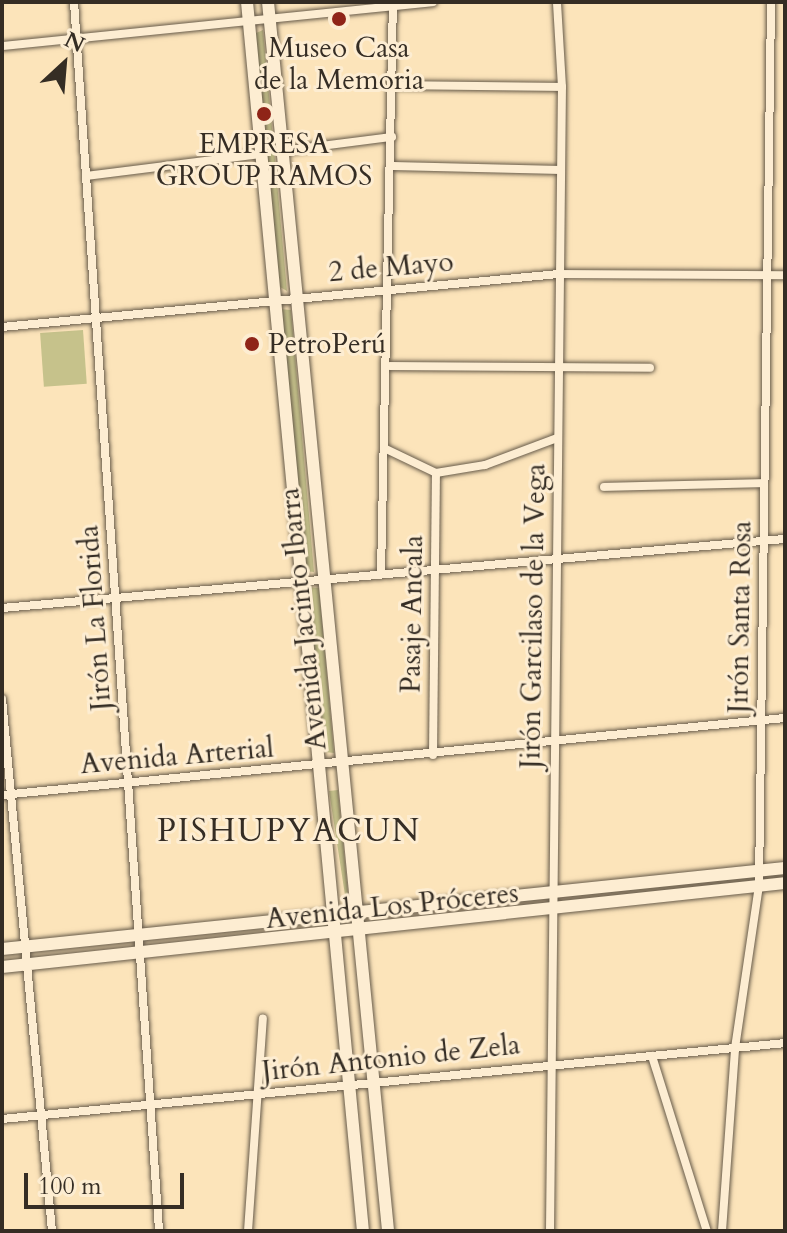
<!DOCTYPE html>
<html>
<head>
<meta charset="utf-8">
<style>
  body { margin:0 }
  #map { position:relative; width:787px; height:1233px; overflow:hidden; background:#fce4ba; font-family:Cardo,serif }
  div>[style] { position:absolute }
  .green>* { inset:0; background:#c6c28b; transform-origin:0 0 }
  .roads { filter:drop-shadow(0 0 2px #675b4a) drop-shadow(0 0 2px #675b4a) }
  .street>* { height:8px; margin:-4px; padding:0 4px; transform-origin:4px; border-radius:4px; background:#fdedd2 }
  .secondary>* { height:12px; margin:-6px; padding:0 6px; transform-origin:6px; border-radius:6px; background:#fdedd2 }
  .dots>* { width:22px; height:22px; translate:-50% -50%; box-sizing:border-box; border:4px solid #fdedd2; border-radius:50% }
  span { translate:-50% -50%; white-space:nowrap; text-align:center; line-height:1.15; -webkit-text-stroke:6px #fdedd2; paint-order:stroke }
  .poi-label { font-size:28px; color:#352d24 }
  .left { translate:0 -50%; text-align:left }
  .street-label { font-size:28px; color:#352d24 }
  .quarter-label { font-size:32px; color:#352d24; letter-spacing:2px }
  .frame { position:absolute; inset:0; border:4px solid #352d24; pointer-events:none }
  .north { position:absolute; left:24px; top:24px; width:80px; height:80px; -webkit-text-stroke:6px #fdedd2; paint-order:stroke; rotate:26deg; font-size:22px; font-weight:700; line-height:32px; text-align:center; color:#352d24 }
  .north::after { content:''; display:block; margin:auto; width:28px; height:36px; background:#352d24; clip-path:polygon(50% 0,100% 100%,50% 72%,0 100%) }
  .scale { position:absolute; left:24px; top:1173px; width:160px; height:36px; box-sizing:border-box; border:4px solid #352d24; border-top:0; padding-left:10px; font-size:24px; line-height:28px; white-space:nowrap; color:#352d24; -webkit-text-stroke:6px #fdedd2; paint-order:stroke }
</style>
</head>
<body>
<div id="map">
  <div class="green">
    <i style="clip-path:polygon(263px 30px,287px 291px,280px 287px,254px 34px)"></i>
    <i style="clip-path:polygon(280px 309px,291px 310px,314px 572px,305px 571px)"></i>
    <i style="left:83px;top:330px;width:54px;height:43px;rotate:86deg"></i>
    <i style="clip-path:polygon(308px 587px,319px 588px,334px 753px,325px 752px)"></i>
    <i style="clip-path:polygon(338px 790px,349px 904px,347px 908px,329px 791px)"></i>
  </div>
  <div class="roads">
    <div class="street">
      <i style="left:74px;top:2px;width:1232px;rotate:86.04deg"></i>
      <i style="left:2px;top:46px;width:433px;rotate:-5.8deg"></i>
      <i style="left:393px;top:85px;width:169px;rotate:0.7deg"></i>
      <i style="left:282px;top:151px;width:111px;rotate:-7.3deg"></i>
      <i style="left:393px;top:166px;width:168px;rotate:1.4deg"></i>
      <i style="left:86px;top:176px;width:176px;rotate:-7.2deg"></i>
      <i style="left:2px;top:327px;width:560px;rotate:-5.44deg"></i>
      <i style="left:559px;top:274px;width:226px;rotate:0.3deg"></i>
      <i style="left:390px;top:366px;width:260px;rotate:0.4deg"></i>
      <i style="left:386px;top:449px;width:55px;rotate:25.6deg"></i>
      <i style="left:436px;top:473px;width:50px;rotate:-9.3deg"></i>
      <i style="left:485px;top:465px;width:77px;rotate:-20.6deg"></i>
      <i style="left:604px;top:487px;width:160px;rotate:-1.4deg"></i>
      <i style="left:381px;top:573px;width:571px;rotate:-88.8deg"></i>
      <i style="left:2px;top:608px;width:786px;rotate:-5.04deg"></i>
      <i style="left:2px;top:699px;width:534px;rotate:84.63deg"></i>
      <i style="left:433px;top:755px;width:282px;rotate:-89.4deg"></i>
      <i style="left:2px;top:795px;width:787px;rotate:-5.62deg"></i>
      <i style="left:652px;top:1056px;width:183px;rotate:72.6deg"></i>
      <i style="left:2px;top:1119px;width:787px;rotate:-5.54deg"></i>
      <i style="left:248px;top:1231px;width:213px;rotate:-86deg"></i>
      <i style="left:550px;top:1231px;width:1144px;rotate:-89.4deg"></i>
      <i style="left:562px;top:87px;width:85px;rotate:-93.4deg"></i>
      <i style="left:722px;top:1231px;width:183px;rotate:-85.9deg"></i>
      <i style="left:735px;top:1048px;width:165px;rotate:-81.6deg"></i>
      <i style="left:759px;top:885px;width:883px;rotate:-89.22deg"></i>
    </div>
    <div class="secondary">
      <i style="left:247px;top:2px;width:1234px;rotate:84.61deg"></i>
      <i style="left:268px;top:2px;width:1235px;rotate:84.42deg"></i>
      <i style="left:2px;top:949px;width:787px;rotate:-5.91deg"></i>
      <i style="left:2px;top:967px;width:787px;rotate:-6.12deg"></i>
    </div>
  </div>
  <div class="dots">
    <i style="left:339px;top:19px;background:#8f2418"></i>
    <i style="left:264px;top:114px;background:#8f2418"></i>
    <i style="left:252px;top:344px;background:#8f2418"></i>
  </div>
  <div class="poi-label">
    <span style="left:339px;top:64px">Museo Casa<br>de la Memoria</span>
    <span style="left:264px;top:160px">EMPRESA<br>GROUP RAMOS</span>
    <span class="left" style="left:268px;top:344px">PetroPerú</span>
  </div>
  <div class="street-label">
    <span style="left:391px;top:267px;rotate:-5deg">2 de Mayo</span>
    <span style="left:412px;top:614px;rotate:-89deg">Pasaje Ancala</span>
    <span style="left:533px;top:616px;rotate:-89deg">Jirón Garcilaso de la Vega</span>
    <span style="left:740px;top:617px;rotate:-89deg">Jirón Santa Rosa</span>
    <span style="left:95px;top:618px;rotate:-94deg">Jirón La Florida</span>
    <span style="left:303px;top:619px;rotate:-96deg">Avenida Jacinto Ibarra</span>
    <span style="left:177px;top:756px;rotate:-5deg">Avenida Arterial</span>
    <span style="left:392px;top:906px;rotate:-6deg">Avenida Los Próceres</span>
    <span style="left:391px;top:1058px;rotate:-6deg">Jirón Antonio de Zela</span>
  </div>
  <div class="quarter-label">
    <span style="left:289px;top:831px">PISHUPYACUN</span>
  </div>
  <div class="frame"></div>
  <div class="north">N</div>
  <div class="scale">100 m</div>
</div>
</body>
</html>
